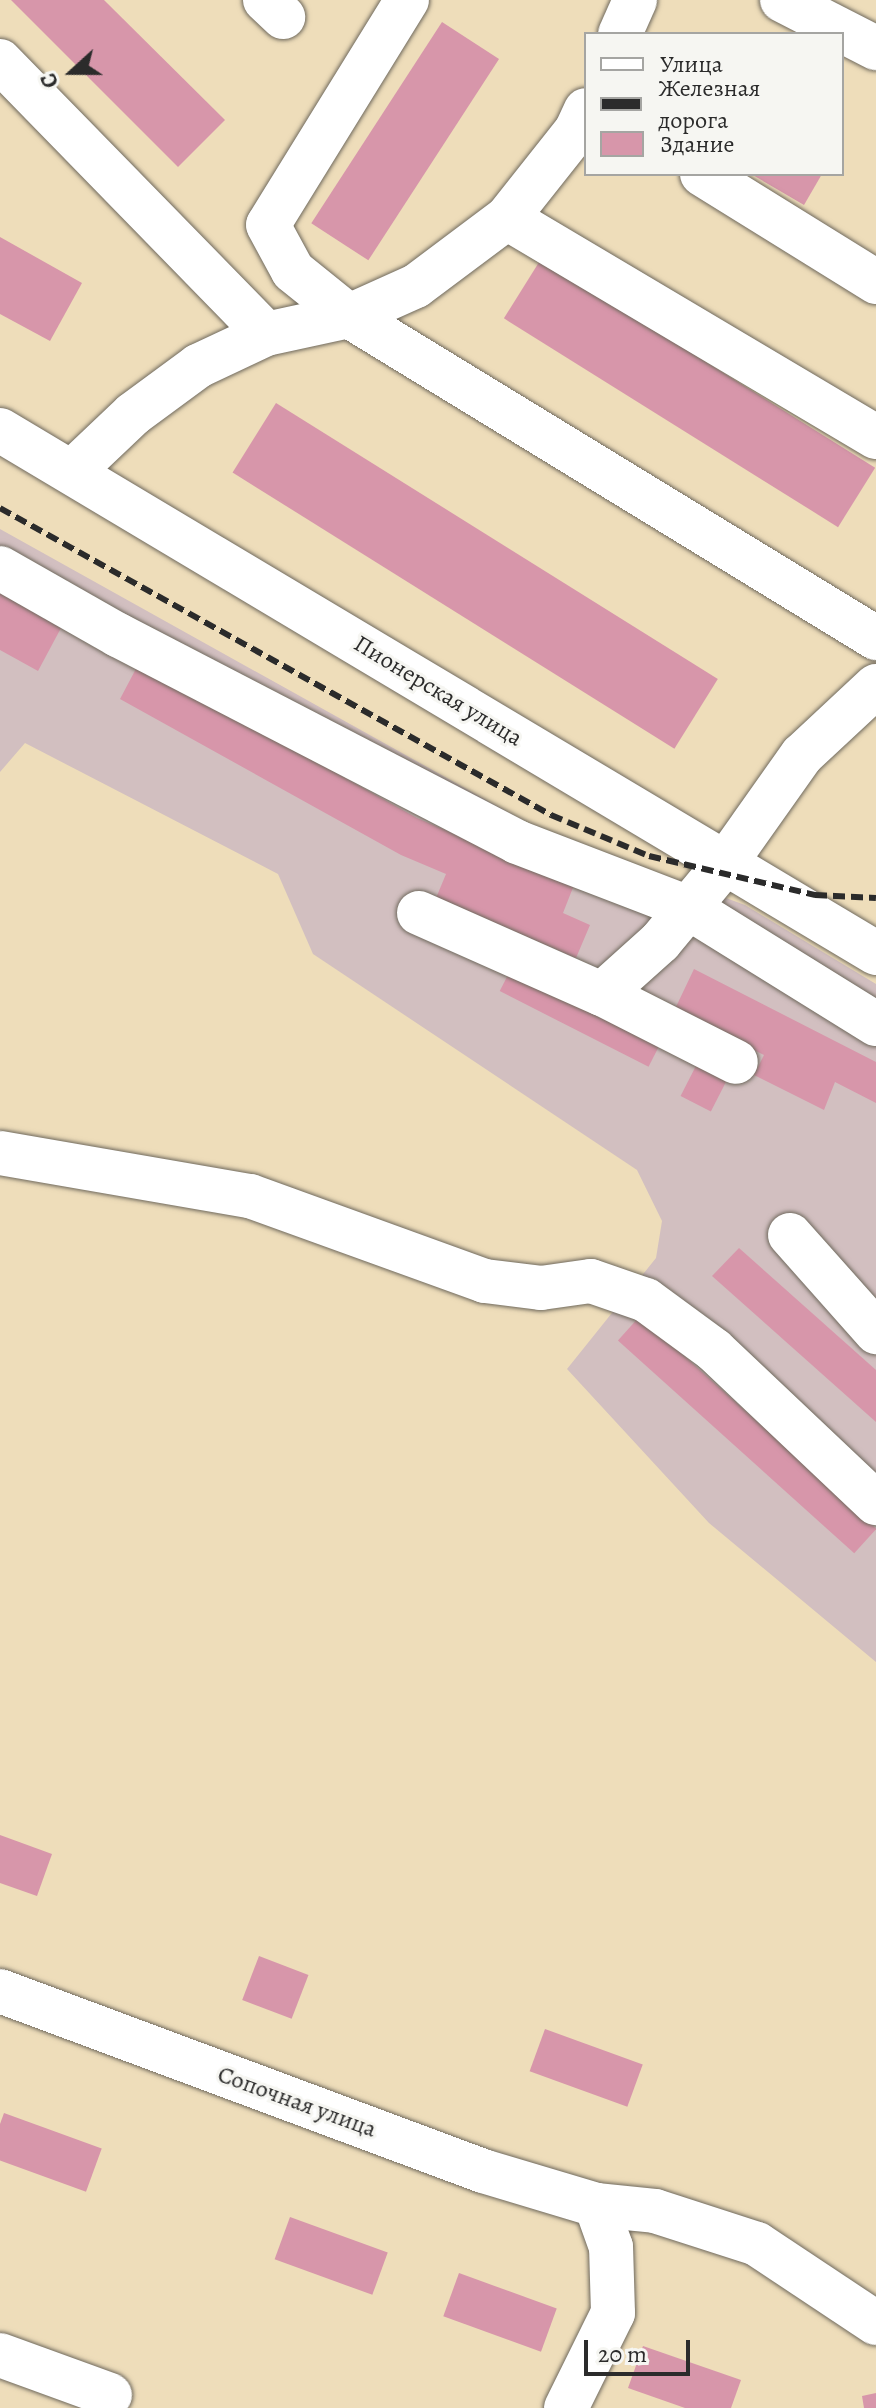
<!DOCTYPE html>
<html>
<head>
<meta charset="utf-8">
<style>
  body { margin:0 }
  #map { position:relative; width:876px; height:2408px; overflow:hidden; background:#eeddba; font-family:Alegreya,serif }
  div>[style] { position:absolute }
  .industrial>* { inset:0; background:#d2bfc0 }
  .building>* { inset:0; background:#d796aa; transform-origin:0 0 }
  .roads { filter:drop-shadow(0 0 2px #6f695d) drop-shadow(0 0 2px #6f695d) }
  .minor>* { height:44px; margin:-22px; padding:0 22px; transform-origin:22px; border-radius:22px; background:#fff }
  .major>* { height:44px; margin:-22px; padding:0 22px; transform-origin:22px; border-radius:22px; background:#fff }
  .rail>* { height:6px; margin-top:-3px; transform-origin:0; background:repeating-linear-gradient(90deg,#2b2b2b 0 12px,transparent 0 18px) }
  span { translate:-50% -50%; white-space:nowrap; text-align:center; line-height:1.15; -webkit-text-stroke:6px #f6f6f2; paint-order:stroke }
  .street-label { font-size:24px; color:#2b2b2b }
  .legend { position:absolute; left:584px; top:32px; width:260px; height:144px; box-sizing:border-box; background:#f6f6f2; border:2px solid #a5a5a2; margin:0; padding:10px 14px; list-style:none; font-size:24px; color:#2b2b2b }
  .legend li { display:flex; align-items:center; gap:16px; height:40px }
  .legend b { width:40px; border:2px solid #a5a5a2 }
  .north { position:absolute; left:32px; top:32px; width:80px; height:80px; -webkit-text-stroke:6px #f6f6f2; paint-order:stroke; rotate:249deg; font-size:22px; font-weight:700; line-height:32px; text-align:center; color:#2b2b2b }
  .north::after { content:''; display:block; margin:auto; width:28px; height:36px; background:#2b2b2b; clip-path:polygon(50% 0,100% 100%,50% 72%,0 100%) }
  .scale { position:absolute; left:584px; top:2340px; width:106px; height:36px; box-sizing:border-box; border:4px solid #2b2b2b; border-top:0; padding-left:10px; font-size:24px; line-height:28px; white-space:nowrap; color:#2b2b2b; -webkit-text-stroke:6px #f6f6f2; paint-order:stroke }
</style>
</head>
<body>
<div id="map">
  <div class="industrial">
    <i style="clip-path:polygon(0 529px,542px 831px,745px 905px,876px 984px,876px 1662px,709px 1523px,567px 1369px,656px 1258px,662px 1221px,637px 1170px,313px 954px,278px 874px,25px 743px,0 772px)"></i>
  </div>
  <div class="building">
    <i style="clip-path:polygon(11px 0,104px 0,225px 120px,178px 167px)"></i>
    <i style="left:442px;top:22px;width:68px;height:240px;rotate:33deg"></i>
    <i style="clip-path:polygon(751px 174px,822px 174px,804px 205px)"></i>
    <i style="clip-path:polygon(0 237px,82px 283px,50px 341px,0 314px)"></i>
    <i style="left:541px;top:259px;width:394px;height:70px;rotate:32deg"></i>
    <i style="left:276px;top:403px;width:521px;height:82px;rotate:32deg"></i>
    <i style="clip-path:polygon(0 593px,61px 628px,38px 671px,0 650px)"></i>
    <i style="clip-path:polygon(139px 663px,417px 818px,574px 885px,563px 913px,590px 925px,576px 958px,436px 898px,446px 874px,401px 855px,120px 699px)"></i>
    <i style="left:512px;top:967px;width:167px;height:27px;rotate:27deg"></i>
    <i style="clip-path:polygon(694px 969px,876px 1062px,876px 1103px,835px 1082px,824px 1110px,754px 1075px,764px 1055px,674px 1011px)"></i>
    <i style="left:701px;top:1056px;width:34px;height:45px;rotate:27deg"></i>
    <i style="clip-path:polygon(739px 1248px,876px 1370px,876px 1422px,712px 1276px)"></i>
    <i style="left:640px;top:1316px;width:318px;height:33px;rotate:42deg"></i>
    <i style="clip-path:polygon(0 1835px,52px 1854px,37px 1896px,0 1883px)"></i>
    <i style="left:259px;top:1956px;width:53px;height:47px;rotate:21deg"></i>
    <i style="left:545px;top:2029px;width:104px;height:45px;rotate:20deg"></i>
    <i style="left:4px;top:2113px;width:104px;height:46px;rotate:20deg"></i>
    <i style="left:290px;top:2217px;width:104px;height:45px;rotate:20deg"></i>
    <i style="left:459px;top:2273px;width:104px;height:46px;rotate:20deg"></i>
    <i style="clip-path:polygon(643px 2346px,741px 2380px,731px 2408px,685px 2408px,628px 2388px)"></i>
    <i style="clip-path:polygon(876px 2393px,876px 2408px,864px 2408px,862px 2396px)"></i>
  </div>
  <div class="roads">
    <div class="minor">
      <i style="left:265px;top:0;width:25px;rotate:43deg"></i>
      <i style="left:407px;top:0;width:264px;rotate:121.7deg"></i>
      <i style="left:268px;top:225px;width:52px;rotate:61.5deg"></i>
      <i style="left:293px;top:271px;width:72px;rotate:38.8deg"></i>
      <i style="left:349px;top:316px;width:618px;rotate:31.43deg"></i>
      <i style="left:782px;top:0;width:106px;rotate:27.1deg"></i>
      <i style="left:620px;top:34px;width:37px;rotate:-66deg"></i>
      <i style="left:0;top:61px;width:381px;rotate:45.7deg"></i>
      <i style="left:702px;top:174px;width:205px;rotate:31.8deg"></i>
      <i style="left:507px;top:218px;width:429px;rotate:30.7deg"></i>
      <i style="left:74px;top:470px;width:81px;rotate:-43.5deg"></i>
      <i style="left:133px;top:414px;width:81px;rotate:-36.4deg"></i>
      <i style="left:198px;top:366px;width:75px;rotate:-25.2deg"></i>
      <i style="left:266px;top:334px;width:85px;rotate:-12.2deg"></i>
      <i style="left:349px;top:316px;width:73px;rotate:-24.1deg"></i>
      <i style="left:416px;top:286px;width:114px;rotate:-36.8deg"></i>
      <i style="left:507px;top:218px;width:111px;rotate:-51.6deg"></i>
      <i style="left:576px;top:131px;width:23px;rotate:-65deg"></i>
      <i style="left:0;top:568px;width:136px;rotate:29.6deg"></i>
      <i style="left:118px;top:635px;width:449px;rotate:27.4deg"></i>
      <i style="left:517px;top:842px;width:184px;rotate:21deg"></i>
      <i style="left:689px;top:908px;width:220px;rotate:31.8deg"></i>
      <i style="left:419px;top:913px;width:200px;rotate:23.9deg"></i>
      <i style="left:602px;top:994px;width:150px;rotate:26.9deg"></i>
      <i style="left:602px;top:994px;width:78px;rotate:-41.9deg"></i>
      <i style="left:660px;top:942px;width:100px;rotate:-50.3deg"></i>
      <i style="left:724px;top:865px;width:135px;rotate:-54.7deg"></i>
      <i style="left:802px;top:755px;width:101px;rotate:-43deg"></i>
      <i style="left:0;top:1153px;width:254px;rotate:9.8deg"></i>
      <i style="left:250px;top:1196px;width:250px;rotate:19.9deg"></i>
      <i style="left:485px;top:1281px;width:56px;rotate:7.1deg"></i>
      <i style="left:541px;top:1288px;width:50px;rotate:-8deg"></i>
      <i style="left:591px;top:1281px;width:58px;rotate:19.1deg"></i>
      <i style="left:646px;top:1300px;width:84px;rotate:36.3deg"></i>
      <i style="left:714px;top:1350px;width:223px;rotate:43.4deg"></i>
      <i style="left:790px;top:1235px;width:130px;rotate:48.4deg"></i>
      <i style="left:0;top:1991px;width:515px;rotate:20.44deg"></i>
      <i style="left:483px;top:2171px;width:118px;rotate:16.7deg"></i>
      <i style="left:596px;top:2205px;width:59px;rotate:5.8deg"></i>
      <i style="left:655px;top:2211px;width:107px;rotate:17.9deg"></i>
      <i style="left:757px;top:2244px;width:143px;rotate:33.6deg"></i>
      <i style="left:0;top:2355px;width:117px;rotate:20deg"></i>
      <i style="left:566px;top:2408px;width:106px;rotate:-63.7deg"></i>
      <i style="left:613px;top:2313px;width:66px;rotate:-91.7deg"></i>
      <i style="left:611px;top:2247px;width:45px;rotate:-109.7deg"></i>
    </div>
    <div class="major">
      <i style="left:0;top:430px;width:1020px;rotate:30.84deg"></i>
    </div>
  </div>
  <div class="rail">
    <i style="left:0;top:508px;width:631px;rotate:29.13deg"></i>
    <i style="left:551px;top:815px;width:106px;rotate:22.7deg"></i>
    <i style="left:649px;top:856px;width:171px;rotate:13.2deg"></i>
    <i style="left:815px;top:895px;width:61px;rotate:2.8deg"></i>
  </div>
  <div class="street-label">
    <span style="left:438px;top:691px;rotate:31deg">Пионерская улица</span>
    <span style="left:297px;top:2102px;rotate:20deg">Сопочная улица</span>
  </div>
  <ul class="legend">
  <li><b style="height:10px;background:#fff"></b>Улица</li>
  <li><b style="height:10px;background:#2b2b2b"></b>Железная дорога</li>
  <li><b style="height:22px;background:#d796aa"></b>Здание</li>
  </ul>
  <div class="north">С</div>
  <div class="scale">20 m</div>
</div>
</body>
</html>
